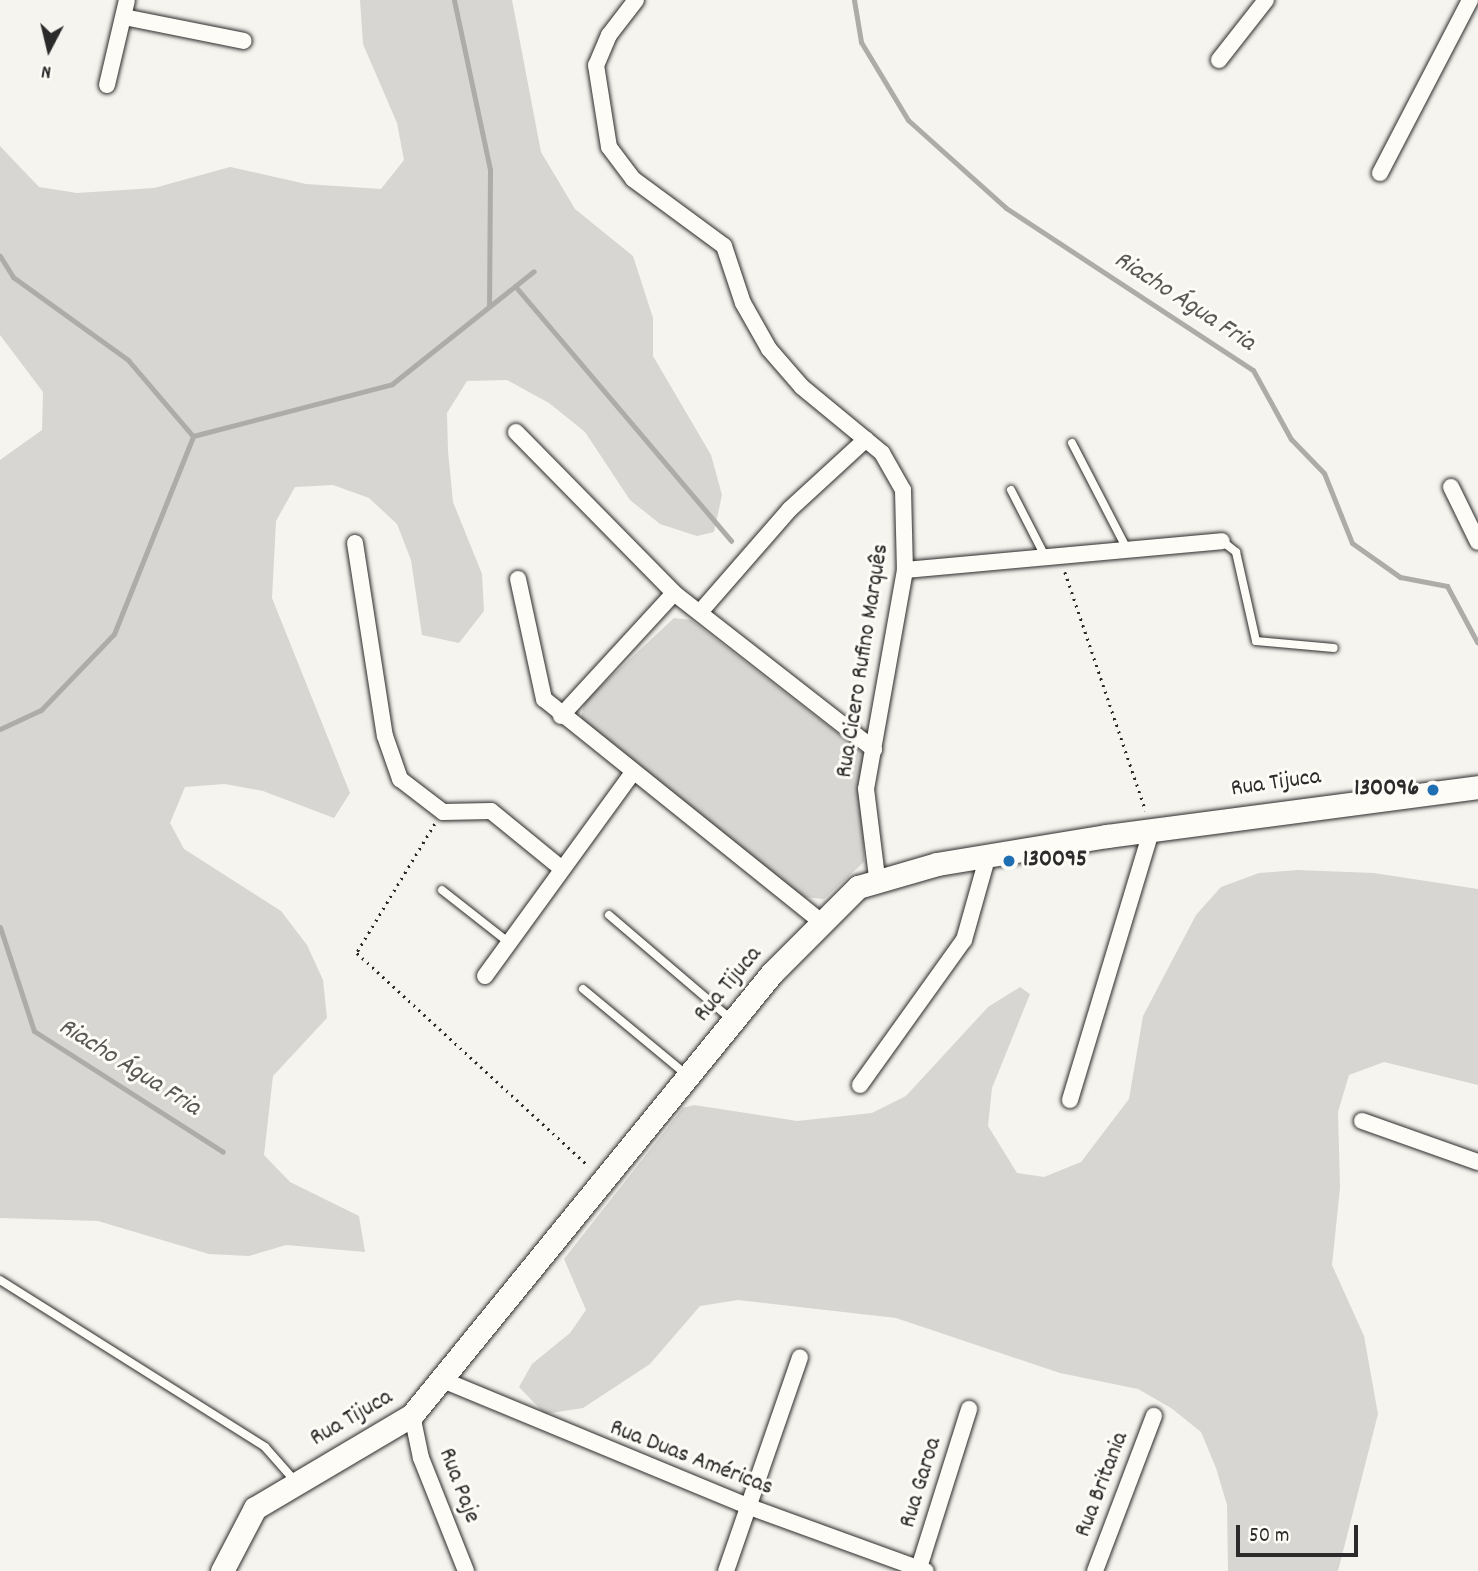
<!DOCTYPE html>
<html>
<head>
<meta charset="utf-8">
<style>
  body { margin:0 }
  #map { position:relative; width:1478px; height:1571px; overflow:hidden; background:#f5f4ef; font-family:Dekko,sans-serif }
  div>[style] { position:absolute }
  .green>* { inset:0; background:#d7d6d2 }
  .stream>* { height:5px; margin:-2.5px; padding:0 2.5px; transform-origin:2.5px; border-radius:2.5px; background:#adaca9 }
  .path>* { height:2.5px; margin-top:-1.25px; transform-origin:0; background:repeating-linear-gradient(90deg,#2b2b2b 0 2px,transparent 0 7px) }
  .roads { filter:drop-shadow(0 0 2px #2b2b2b) drop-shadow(0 0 2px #2b2b2b) }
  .lane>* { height:8px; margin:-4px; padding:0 4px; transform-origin:4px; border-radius:4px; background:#fdfcf7 }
  .street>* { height:16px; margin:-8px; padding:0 8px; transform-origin:8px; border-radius:8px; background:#fdfcf7 }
  .secondary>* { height:23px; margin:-11.5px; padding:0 11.5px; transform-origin:11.5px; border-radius:11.5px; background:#fdfcf7 }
  .dots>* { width:19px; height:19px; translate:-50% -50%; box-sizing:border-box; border:4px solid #fdfcf7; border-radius:50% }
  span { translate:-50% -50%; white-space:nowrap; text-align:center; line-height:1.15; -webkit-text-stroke:6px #fdfcf7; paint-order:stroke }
  .street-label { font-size:24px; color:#2b2b2b }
  .poi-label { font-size:24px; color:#2b2b2b; font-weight:700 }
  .right { translate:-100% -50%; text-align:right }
  .left { translate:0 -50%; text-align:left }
  .water-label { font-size:26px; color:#585857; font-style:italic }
  .north { position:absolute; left:14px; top:14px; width:70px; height:70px; -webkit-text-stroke:5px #fdfcf7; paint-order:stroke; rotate:187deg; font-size:19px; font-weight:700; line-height:28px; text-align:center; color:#2b2b2b }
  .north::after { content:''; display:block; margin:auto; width:24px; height:32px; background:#2b2b2b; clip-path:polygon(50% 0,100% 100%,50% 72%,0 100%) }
  .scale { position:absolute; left:1236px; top:1525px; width:122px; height:32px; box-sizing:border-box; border:4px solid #2b2b2b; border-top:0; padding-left:9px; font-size:21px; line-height:24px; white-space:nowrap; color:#2b2b2b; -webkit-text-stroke:5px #fdfcf7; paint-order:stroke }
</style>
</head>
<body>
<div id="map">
  <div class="green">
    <i style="clip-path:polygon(360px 0,512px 0,541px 152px,575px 209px,633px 256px,653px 318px,653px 356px,711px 455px,722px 495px,714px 532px,697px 536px,660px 524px,630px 500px,585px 432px,549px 403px,507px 380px,467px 381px,447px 413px,448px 451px,453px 502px,482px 574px,484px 611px,459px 643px,422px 635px,411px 560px,397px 524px,369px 498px,333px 485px,295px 487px,276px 521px,272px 598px,350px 793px,334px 818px,263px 791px,225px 784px,185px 787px,170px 823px,184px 849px,281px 911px,307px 945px,323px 980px,327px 1018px,273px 1076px,264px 1155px,290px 1182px,359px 1216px,365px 1252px,286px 1245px,249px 1256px,209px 1254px,98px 1221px,0 1218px,0 460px,42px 430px,43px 392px,0 335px,0 146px,39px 187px,77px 193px,154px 188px,230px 167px,306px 184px,381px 189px,404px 160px,397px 123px,363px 44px)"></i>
    <i style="clip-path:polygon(674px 618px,691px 620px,863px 753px,864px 862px,824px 899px,802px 897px,580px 721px,585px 701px)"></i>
    <i style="clip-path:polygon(1297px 870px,1374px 873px,1478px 889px,1478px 1085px,1384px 1062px,1349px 1075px,1338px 1112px,1340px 1188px,1332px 1265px,1364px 1336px,1378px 1414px,1338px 1571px,1228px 1571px,1227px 1505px,1216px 1468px,1201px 1432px,1171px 1408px,1138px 1389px,1060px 1373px,896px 1318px,738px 1300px,700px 1306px,650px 1364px,583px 1408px,545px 1414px,519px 1387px,532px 1364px,570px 1333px,586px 1310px,564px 1259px,683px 1108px,694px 1105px,797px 1121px,872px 1113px,906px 1096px,988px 1007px,1020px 987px,1030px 994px,992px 1088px,988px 1126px,1017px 1173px,1044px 1177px,1081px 1162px,1129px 1099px,1143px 1016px,1196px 915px,1221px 887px,1259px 873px)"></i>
  </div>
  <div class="stream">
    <i style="left:454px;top:0;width:174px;rotate:78deg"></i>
    <i style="left:490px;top:170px;width:137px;rotate:90.4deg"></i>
    <i style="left:854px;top:0;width:43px;rotate:80.5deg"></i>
    <i style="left:861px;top:42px;width:91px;rotate:58.9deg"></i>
    <i style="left:908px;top:120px;width:132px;rotate:41.9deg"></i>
    <i style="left:1006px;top:208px;width:295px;rotate:33.3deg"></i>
    <i style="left:1253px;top:370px;width:79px;rotate:61.2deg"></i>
    <i style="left:1291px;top:439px;width:47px;rotate:45.9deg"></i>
    <i style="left:1324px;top:473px;width:75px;rotate:68.2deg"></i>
    <i style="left:1352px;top:543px;width:59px;rotate:35.3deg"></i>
    <i style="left:1400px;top:577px;width:48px;rotate:10.8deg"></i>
    <i style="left:1447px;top:586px;width:64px;rotate:61.8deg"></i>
    <i style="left:0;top:256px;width:25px;rotate:58deg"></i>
    <i style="left:13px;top:277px;width:142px;rotate:35.8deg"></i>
    <i style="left:128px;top:360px;width:100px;rotate:49.5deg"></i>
    <i style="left:515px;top:286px;width:334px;rotate:49.7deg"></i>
    <i style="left:0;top:729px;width:45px;rotate:-24.9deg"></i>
    <i style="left:41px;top:710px;width:105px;rotate:-46.2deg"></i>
    <i style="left:114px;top:634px;width:213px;rotate:-68.2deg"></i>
    <i style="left:193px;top:436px;width:206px;rotate:-14.6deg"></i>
    <i style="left:392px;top:384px;width:181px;rotate:-38.5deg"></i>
    <i style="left:0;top:927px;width:109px;rotate:71.9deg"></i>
    <i style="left:34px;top:1031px;width:224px;rotate:32.6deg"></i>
  </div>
  <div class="path">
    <i style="left:1065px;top:572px;width:252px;rotate:71.3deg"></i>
    <i style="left:435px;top:824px;width:151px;rotate:121.2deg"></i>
    <i style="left:357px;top:953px;width:315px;rotate:42.6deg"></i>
  </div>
  <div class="roads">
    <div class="lane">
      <i style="left:1072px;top:443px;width:122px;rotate:62.6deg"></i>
      <i style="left:1011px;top:490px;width:76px;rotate:62.8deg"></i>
      <i style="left:1222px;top:541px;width:18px;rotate:38deg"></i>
      <i style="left:1236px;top:552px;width:91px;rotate:77.3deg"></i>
      <i style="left:1256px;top:641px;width:78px;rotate:5.1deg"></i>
      <i style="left:442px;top:890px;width:84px;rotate:38.2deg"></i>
      <i style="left:609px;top:915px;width:162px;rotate:40.5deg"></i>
      <i style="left:583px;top:989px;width:135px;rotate:39.6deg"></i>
      <i style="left:0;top:1280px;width:313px;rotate:32.2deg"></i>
      <i style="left:265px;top:1447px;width:45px;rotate:48.6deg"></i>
    </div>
    <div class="street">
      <i style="left:636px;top:0;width:44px;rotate:127.6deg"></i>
      <i style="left:609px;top:35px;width:33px;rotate:113deg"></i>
      <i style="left:596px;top:65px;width:83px;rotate:81deg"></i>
      <i style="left:609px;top:147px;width:40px;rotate:53deg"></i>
      <i style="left:633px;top:179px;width:113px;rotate:36.4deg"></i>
      <i style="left:724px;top:246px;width:60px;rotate:71.6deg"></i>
      <i style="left:743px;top:303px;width:53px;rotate:60.5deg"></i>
      <i style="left:769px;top:349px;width:50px;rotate:49deg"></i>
      <i style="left:802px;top:387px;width:104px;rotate:39.5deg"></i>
      <i style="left:882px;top:453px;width:43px;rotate:60.4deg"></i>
      <i style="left:903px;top:490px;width:80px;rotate:88.6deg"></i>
      <i style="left:905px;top:570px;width:222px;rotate:100.1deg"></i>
      <i style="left:866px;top:789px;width:89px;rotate:82.9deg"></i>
      <i style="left:124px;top:17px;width:122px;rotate:11.3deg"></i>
      <i style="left:1219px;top:60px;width:76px;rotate:-51.9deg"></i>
      <i style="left:107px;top:85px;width:87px;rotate:-76.8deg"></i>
      <i style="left:1380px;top:173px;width:195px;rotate:-62.5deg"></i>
      <i style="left:516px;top:432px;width:226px;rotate:45.5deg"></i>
      <i style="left:674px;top:593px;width:254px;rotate:38deg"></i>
      <i style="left:1451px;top:487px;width:61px;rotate:63.9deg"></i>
      <i style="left:355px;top:543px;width:195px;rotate:81.2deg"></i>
      <i style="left:385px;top:736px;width:46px;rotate:70.8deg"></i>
      <i style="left:400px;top:779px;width:54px;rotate:37.5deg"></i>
      <i style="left:443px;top:812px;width:48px;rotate:-1.2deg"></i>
      <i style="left:491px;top:811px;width:90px;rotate:39.2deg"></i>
      <i style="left:905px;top:570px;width:318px;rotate:-5.2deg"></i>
      <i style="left:518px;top:579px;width:123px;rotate:77.8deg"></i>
      <i style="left:544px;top:699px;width:354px;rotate:38.8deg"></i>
      <i style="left:701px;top:611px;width:135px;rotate:-48.9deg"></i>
      <i style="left:790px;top:509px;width:103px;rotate:-42.6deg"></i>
      <i style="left:561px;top:716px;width:167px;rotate:-47.4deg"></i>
      <i style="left:485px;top:976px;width:252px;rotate:-54deg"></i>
      <i style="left:860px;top:1085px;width:178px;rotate:-54.4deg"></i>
      <i style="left:964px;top:940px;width:88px;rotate:-74.2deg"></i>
      <i style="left:1070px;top:1100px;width:284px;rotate:-73.2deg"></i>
      <i style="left:1362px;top:1121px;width:123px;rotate:19.5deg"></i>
      <i style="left:443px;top:1380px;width:329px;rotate:22.5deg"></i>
      <i style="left:747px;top:1506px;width:190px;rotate:20deg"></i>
      <i style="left:412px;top:1415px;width:44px;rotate:78.2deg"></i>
      <i style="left:421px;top:1458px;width:122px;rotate:68.3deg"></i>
      <i style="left:726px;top:1571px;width:226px;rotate:-70.9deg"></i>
      <i style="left:918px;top:1571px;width:170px;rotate:-72.5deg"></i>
      <i style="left:1095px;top:1571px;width:166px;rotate:-69.2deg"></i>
    </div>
    <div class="secondary">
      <i style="left:222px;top:1571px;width:71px;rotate:-62.4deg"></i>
      <i style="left:255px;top:1508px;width:182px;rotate:-30.6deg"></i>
      <i style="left:412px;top:1415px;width:570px;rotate:-50.84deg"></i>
      <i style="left:772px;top:973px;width:122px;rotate:-45deg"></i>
      <i style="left:858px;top:887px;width:82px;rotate:-16.2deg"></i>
      <i style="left:937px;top:864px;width:172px;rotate:-9.4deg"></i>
      <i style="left:1107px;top:836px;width:374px;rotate:-7.5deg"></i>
    </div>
  </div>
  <div class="dots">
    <i style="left:1433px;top:790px;background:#1f6fb2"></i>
    <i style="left:1009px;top:861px;background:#1f6fb2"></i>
  </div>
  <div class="street-label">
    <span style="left:864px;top:661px;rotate:-81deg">Rua Cicero Rufino Marquês</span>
    <span style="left:1276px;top:784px;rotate:-8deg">Rua Tijuca</span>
    <span style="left:729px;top:985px;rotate:-50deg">Rua Tijuca</span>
    <span style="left:352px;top:1419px;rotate:-30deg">Rua Tijuca</span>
    <span style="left:691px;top:1459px;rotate:21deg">Rua Duas Américas</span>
    <span style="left:922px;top:1483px;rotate:-73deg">Rua Garoa</span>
    <span style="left:1103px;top:1485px;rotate:-69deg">Rua Britania</span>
    <span style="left:458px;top:1486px;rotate:69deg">Rua Paje</span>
  </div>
  <div class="poi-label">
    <span class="right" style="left:1419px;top:790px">130096</span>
    <span class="left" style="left:1023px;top:861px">130095</span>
  </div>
  <div class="water-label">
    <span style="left:1184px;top:302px;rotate:33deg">Riacho Água Fria</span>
    <span style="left:129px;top:1068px;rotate:32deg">Riacho Água Fria</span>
  </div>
  <div class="north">N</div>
  <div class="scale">50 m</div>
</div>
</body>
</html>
